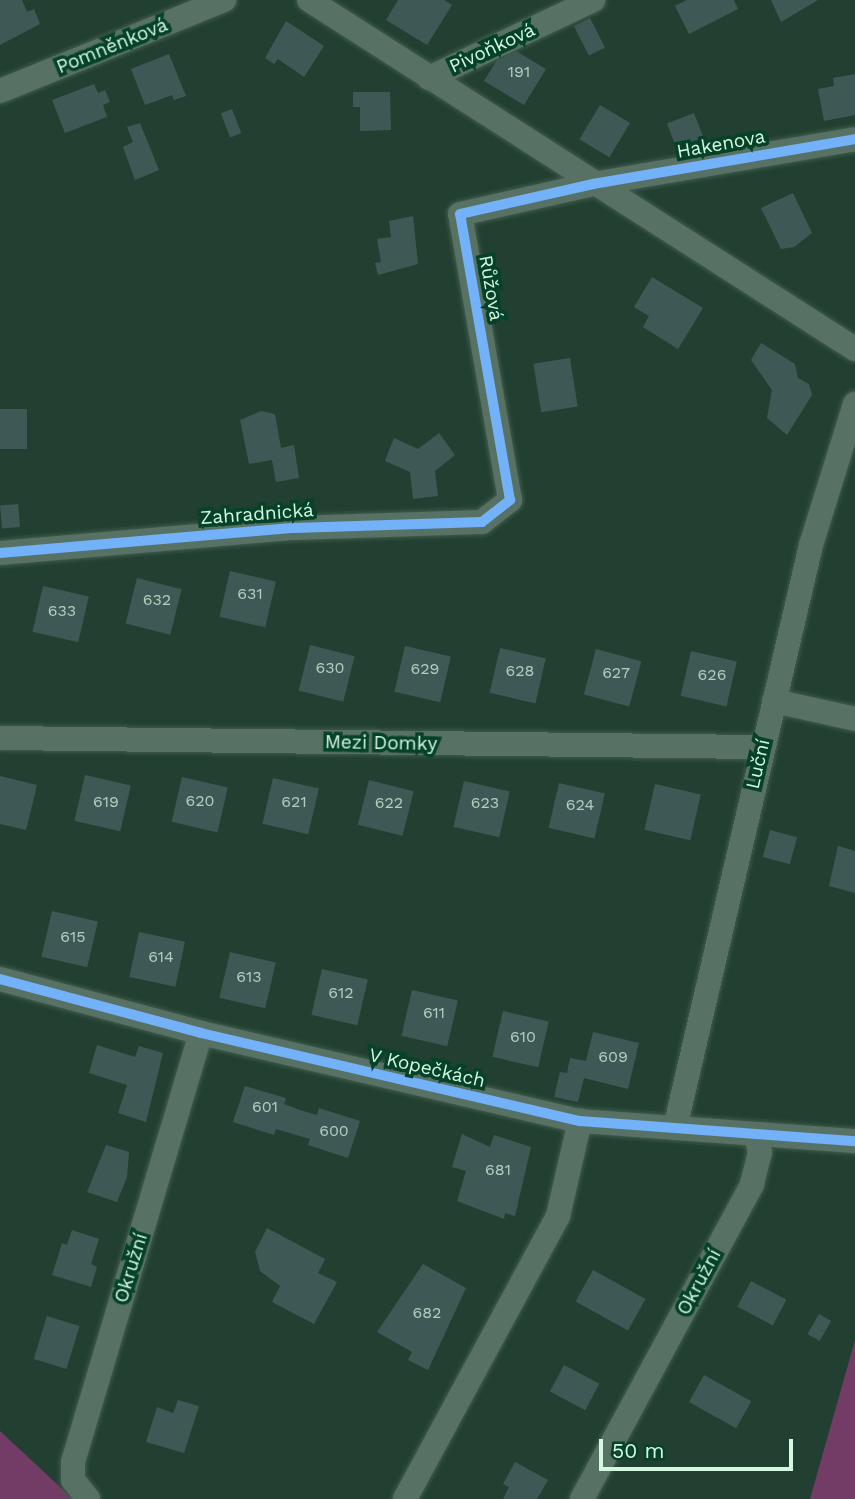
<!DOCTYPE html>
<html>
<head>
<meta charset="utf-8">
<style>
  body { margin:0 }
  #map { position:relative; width:855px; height:1499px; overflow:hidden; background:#224031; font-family:"Work Sans",sans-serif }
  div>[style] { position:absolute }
  .green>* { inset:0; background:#733c66 }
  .building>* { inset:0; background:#3e5955; transform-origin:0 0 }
  .roads { filter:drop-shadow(0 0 2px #415b4d) drop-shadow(0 0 2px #415b4d) }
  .street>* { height:24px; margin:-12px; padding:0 12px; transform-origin:12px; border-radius:12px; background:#577164 }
  .cycleway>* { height:10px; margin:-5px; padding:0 5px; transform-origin:5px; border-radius:5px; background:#73b2f8 }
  span { translate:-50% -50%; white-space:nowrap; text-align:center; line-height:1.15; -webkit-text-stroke:7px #054228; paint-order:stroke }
  .number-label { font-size:16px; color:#afd0c0 }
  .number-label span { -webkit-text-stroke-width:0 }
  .street-label { font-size:19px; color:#d5f8e3 }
  .scale { position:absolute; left:599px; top:1439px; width:194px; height:32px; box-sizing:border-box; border:4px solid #d5f8e3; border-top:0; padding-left:9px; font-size:21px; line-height:24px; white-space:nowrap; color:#d5f8e3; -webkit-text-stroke:5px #054228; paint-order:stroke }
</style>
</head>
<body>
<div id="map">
  <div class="green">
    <i style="clip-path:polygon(855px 1340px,855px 1499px,810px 1499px)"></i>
    <i style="clip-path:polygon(0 1431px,73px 1499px,0 1499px)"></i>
  </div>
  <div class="building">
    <i style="clip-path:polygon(0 0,22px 0,27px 12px,34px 9px,40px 24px,0 45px)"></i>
    <i style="clip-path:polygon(398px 0,444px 0,452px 5px,427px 45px,386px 20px)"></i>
    <i style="clip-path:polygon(687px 0,734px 0,738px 9px,689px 34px,675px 6px)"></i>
    <i style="clip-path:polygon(771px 0,818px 0,781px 22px)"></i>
    <i style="left:590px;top:18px;width:33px;height:18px;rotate:63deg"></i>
    <i style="clip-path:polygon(286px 21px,324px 46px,304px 77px,278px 59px,274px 64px,265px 58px)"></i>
    <i style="clip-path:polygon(516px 51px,546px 69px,524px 105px,484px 81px,497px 60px)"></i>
    <i style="clip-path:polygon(169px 54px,186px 96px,174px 100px,172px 95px,145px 105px,131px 69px)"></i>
    <i style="clip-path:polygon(855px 74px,855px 115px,824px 121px,818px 89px,834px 86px,833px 78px)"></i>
    <i style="clip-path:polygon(94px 84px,98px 93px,105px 90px,110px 102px,103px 105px,107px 117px,65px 133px,52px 100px)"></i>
    <i style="clip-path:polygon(353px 92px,390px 92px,391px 130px,360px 131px,360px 107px,353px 107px)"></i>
    <i style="left:600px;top:105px;width:35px;height:40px;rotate:31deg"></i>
    <i style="left:232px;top:109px;width:26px;height:12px;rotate:69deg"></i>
    <i style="left:694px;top:113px;width:26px;height:29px;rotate:69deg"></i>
    <i style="clip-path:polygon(140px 123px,159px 170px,135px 180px,123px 147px,133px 142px,127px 127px)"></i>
    <i style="clip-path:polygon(793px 193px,812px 233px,794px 247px,781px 249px,761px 208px)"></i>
    <i style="clip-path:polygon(413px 216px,418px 264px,378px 275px,375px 263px,381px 262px,377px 239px,391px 237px,389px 221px)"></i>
    <i style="clip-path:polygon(652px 277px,703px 308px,678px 349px,643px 327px,649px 316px,634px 307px)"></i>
    <i style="clip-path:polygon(761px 343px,795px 364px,798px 378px,809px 384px,812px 395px,787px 435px,767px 418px,772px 390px,751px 360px)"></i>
    <i style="left:570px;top:358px;width:49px;height:37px;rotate:81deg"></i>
    <i style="left:0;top:409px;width:27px;height:40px"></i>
    <i style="clip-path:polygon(261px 411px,275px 414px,281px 448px,294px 445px,299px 478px,276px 482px,272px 460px,249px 464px,240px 420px)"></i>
    <i style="clip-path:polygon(439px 433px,455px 455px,435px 471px,438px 496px,413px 499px,410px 472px,385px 461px,394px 438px,418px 449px)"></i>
    <i style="left:18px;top:504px;width:23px;height:18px;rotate:85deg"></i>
    <i style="left:230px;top:571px;width:47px;height:47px;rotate:13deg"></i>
    <i style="left:137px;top:578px;width:46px;height:47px;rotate:14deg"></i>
    <i style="left:43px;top:586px;width:47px;height:47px;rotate:13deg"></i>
    <i style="left:310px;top:645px;width:46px;height:47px;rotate:14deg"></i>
    <i style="left:405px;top:646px;width:47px;height:47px;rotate:13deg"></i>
    <i style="left:500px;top:648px;width:47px;height:46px;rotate:13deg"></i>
    <i style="left:596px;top:649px;width:47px;height:47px;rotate:15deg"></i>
    <i style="left:691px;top:651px;width:47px;height:46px;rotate:13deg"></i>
    <i style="left:85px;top:775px;width:47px;height:47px;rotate:13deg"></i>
    <i style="clip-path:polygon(0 776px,37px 785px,26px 830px,0 824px)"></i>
    <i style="left:182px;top:777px;width:47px;height:46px;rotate:13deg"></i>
    <i style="left:273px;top:778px;width:47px;height:47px;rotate:13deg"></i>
    <i style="left:369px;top:780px;width:46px;height:46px;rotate:14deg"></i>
    <i style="left:464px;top:781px;width:47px;height:47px;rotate:13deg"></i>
    <i style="left:559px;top:783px;width:47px;height:46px;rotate:13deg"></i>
    <i style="left:655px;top:784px;width:47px;height:47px;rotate:13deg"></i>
    <i style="left:770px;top:830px;width:28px;height:28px;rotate:15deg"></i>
    <i style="clip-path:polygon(838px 846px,855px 851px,855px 893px,829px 886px)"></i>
    <i style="left:52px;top:911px;width:47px;height:47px;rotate:13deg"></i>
    <i style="left:139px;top:932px;width:47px;height:46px;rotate:12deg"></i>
    <i style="left:230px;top:952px;width:47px;height:47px;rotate:13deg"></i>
    <i style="left:322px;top:969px;width:47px;height:47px;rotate:13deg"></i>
    <i style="left:412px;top:990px;width:47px;height:47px;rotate:13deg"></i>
    <i style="left:503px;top:1011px;width:47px;height:47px;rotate:13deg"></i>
    <i style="clip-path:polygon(593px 1032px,639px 1043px,628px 1089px,584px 1078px,578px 1102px,554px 1097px,560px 1072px,567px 1073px,570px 1058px,586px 1061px)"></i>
    <i style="clip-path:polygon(97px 1045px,135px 1057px,139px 1046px,163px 1053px,146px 1122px,118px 1113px,127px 1085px,89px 1073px)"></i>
    <i style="clip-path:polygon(245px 1086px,286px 1098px,284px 1104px,300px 1110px,317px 1115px,319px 1108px,360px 1121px,348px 1158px,308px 1145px,310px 1139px,276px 1129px,274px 1135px,233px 1122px)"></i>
    <i style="clip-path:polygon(462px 1134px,490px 1147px,494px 1135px,531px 1147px,515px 1216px,505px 1213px,504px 1219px,457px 1201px,466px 1171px,452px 1167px)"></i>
    <i style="clip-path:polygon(106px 1145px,129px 1152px,127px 1177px,117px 1202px,87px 1192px)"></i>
    <i style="clip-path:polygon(267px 1228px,325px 1259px,318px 1273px,337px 1282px,314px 1324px,272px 1302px,280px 1286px,260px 1271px,255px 1252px)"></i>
    <i style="clip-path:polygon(72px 1230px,99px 1239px,91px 1264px,97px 1267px,91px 1287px,52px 1275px,62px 1243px,67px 1245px)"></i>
    <i style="clip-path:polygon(423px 1264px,466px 1288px,428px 1370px,408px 1360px,412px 1352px,377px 1332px)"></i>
    <i style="left:593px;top:1270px;width:60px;height:36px;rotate:29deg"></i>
    <i style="left:751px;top:1281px;width:40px;height:29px;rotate:28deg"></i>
    <i style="left:819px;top:1314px;width:14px;height:23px;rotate:30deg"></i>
    <i style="left:47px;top:1316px;width:34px;height:45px;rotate:17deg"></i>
    <i style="left:564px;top:1365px;width:40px;height:30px;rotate:28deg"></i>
    <i style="left:704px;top:1375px;width:54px;height:31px;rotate:29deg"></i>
    <i style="clip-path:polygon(178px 1400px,199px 1406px,184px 1453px,146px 1442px,157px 1407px,173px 1413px)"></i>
    <i style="clip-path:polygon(515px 1462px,548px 1480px,537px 1499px,503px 1499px,509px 1487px,503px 1484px)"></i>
  </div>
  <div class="roads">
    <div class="street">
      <i style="left:309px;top:0;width:648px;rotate:32.59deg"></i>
      <i style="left:429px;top:78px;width:182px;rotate:-25.4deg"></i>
      <i style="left:0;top:91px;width:242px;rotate:-22.1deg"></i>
      <i style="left:0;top:553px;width:295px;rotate:-4.9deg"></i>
      <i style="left:294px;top:528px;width:188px;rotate:-1.8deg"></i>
      <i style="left:482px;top:522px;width:36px;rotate:-38deg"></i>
      <i style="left:510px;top:500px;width:290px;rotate:-99.9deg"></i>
      <i style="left:460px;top:214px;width:136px;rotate:-12.7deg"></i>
      <i style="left:593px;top:184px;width:266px;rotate:-9.7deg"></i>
      <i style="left:774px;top:701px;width:83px;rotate:12.5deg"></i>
      <i style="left:0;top:738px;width:761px;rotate:0.68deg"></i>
      <i style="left:0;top:979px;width:208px;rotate:15deg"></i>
      <i style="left:201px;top:1033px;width:389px;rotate:13.1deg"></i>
      <i style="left:580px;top:1121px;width:276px;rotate:4.2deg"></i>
      <i style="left:675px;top:1128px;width:599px;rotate:-76.87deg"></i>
      <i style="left:811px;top:545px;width:148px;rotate:-72.7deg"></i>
      <i style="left:88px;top:1499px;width:24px;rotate:-128deg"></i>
      <i style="left:73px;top:1480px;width:18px;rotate:-90deg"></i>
      <i style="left:73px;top:1462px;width:448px;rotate:-73.4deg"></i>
      <i style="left:405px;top:1499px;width:322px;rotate:-61.6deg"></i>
      <i style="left:558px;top:1216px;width:98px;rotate:-77deg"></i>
      <i style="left:582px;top:1499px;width:358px;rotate:-61.6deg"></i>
      <i style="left:752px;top:1184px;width:32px;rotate:-76deg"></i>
      <i style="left:760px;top:1153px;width:18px;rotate:-103deg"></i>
    </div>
  </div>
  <div class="cycleway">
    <i style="left:0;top:553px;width:295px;rotate:-4.9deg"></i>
    <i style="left:294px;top:528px;width:188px;rotate:-1.8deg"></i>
    <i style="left:482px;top:522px;width:36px;rotate:-38deg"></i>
    <i style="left:510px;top:500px;width:290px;rotate:-99.9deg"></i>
    <i style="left:460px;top:214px;width:136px;rotate:-12.7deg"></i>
    <i style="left:593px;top:184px;width:266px;rotate:-9.7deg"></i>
    <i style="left:0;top:979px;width:208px;rotate:15deg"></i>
    <i style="left:201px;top:1033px;width:389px;rotate:13.1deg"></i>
    <i style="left:580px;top:1121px;width:276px;rotate:4.2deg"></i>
  </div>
  <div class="number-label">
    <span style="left:519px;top:72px">191</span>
    <span style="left:250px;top:594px">631</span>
    <span style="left:157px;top:600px">632</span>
    <span style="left:62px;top:611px">633</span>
    <span style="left:330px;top:668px">630</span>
    <span style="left:425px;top:669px">629</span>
    <span style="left:520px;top:671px">628</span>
    <span style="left:616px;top:673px">627</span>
    <span style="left:712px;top:675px">626</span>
    <span style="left:200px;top:801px">620</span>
    <span style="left:106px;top:802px">619</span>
    <span style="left:294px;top:802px">621</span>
    <span style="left:389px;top:803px">622</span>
    <span style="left:485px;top:803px">623</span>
    <span style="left:580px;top:805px">624</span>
    <span style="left:73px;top:937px">615</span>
    <span style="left:161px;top:957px">614</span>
    <span style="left:249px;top:977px">613</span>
    <span style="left:341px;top:993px">612</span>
    <span style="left:434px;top:1013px">611</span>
    <span style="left:523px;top:1037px">610</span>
    <span style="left:613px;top:1057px">609</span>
    <span style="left:265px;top:1107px">601</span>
    <span style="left:334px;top:1131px">600</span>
    <span style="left:498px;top:1170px">681</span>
    <span style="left:427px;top:1313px">682</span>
  </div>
  <div class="street-label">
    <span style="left:112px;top:46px;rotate:-22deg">Pomněnková</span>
    <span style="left:492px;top:48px;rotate:-25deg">Pivoňková</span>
    <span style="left:721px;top:144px;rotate:-10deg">Hakenova</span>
    <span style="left:491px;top:288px;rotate:80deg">Růžová</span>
    <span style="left:257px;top:514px;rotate:-4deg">Zahradnická</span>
    <span style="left:381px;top:743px;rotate:1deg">Mezi Domky</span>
    <span style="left:758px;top:764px;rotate:-77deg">Luční</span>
    <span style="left:427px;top:1068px;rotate:13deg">V Kopečkách</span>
    <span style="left:131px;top:1268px;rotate:-73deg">Okružní</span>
    <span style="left:699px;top:1282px;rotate:-62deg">Okružní</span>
  </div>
  <div class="scale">50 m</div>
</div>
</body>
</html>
